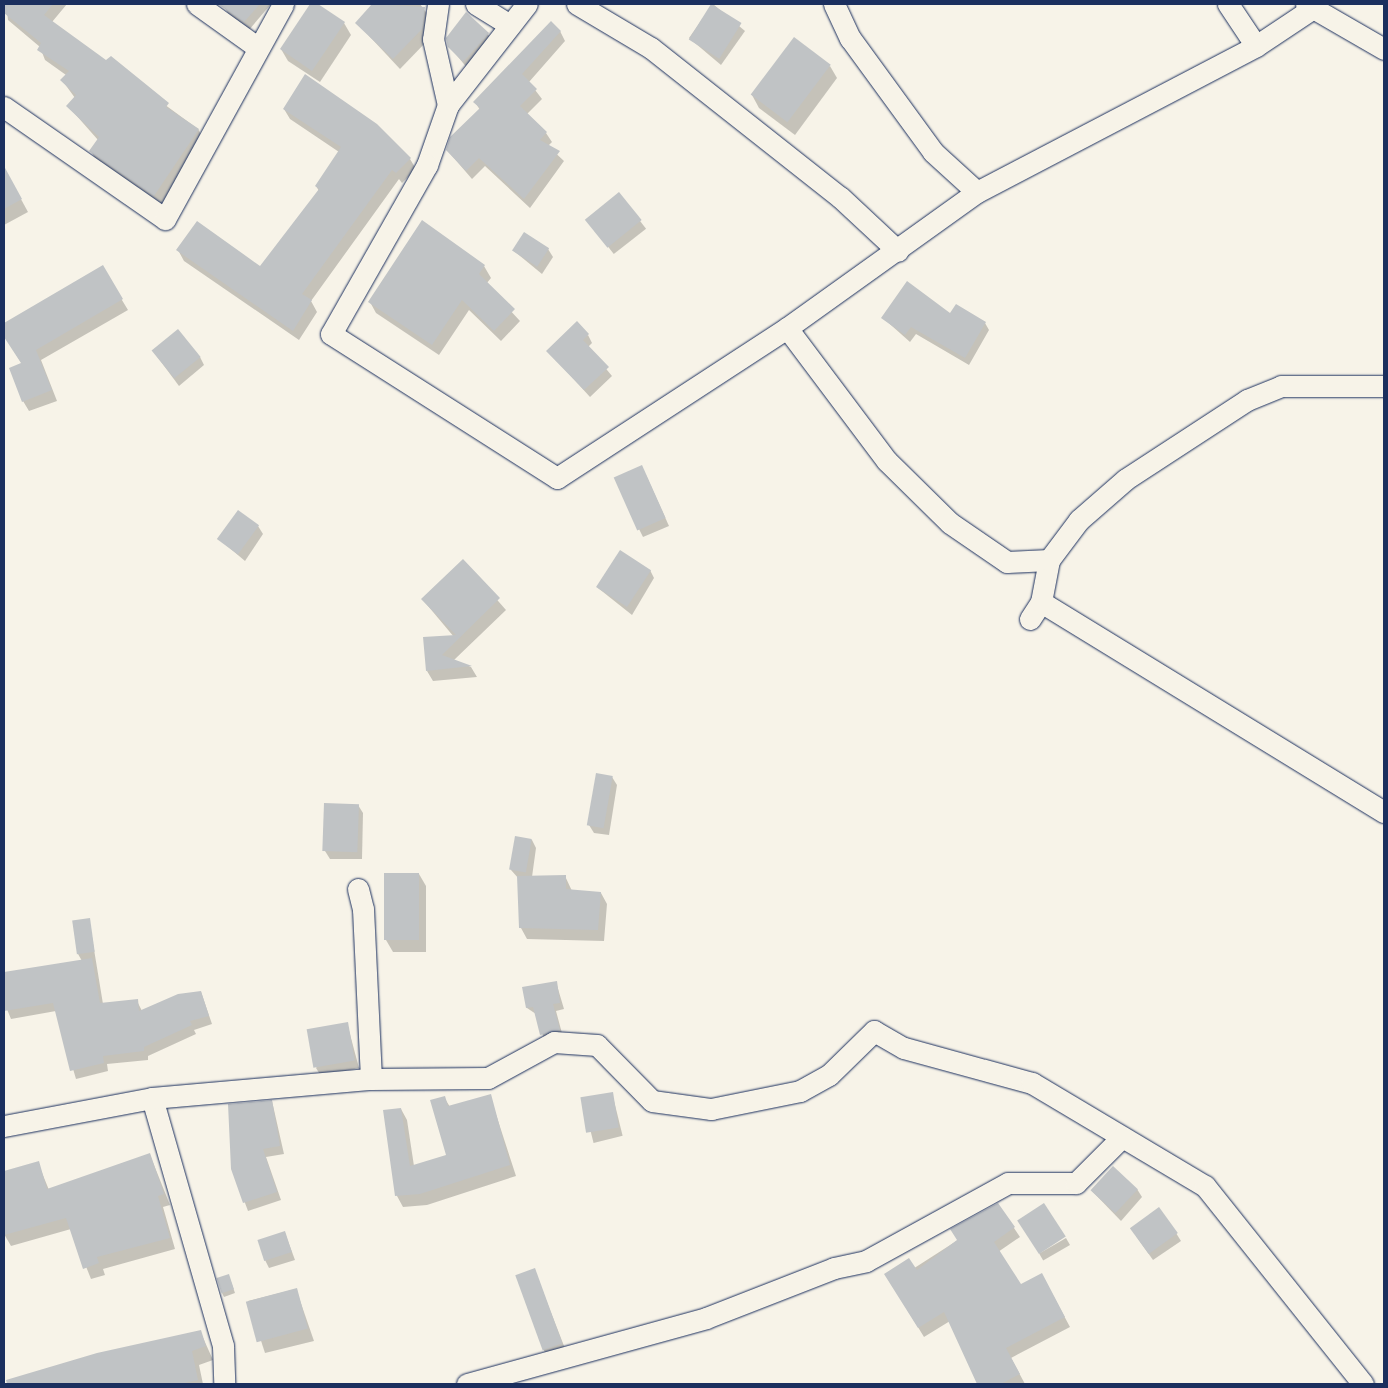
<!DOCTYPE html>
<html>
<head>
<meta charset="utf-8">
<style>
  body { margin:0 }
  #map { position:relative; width:1388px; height:1388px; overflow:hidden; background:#f7f3e8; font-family:Mynerve,sans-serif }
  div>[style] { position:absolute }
  .shadow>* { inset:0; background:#0003; transform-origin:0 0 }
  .building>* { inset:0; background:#c0c3c5; transform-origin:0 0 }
  .roads { filter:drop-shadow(0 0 1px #1b2f5e) drop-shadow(0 0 1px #1b2f5e) }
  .street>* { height:21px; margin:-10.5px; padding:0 10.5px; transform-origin:10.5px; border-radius:10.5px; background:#f7f3e8 }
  span { translate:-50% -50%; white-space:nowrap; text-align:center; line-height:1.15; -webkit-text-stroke:4px #f7f3e8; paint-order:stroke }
  .frame { position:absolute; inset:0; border:5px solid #1b2f5e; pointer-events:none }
</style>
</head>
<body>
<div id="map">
  <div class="shadow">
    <i style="clip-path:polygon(6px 4px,67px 4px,52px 22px,198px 129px,204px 140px,161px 206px,97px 162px,91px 151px,98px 140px,68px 106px,75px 98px,62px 80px,66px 75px,45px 60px,40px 47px,8px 20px)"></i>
    <i style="clip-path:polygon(228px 4px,271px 4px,249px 30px,230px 17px,225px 8px)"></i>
    <i style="clip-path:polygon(311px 4px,344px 23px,351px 35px,320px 82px,288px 61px,281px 49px)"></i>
    <i style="clip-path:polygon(374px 4px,420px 4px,431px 19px,428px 40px,400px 69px,357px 23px)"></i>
    <i style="clip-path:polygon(713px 4px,745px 31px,721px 65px,689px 38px)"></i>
    <i style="clip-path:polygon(560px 31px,565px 41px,529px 82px,542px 99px,527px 114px,546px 133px,552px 142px,548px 146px,564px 161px,530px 208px,485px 166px,472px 179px,447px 150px,480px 110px,475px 102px)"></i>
    <i style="clip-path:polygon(488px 34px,492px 42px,468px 69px,449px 46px)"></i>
    <i style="clip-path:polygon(830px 66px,837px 78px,795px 135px,759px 108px,752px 95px)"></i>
    <i style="clip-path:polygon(284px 109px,410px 159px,416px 169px,402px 183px,399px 179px,311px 301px,317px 312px,299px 340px,184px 261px,178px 250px,261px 268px,319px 191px,316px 186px,339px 152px,290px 119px)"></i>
    <i style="clip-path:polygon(4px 168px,28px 212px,4px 225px)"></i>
    <i style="left:619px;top:194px;width:44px;height:41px;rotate:52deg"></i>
    <i style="clip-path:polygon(548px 249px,553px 257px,542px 274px,514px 251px)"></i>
    <i style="clip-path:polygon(484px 266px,491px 278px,486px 284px,520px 321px,501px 341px,469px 310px,439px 355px,376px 313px,370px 302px)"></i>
    <i style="clip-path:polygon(102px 267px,128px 310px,41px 360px,57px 401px,29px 411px,23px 401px,22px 364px,4px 335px,4px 324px)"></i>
    <i style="clip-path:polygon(951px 315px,985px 323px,989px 330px,969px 365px,916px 334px,910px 342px,883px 318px)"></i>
    <i style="clip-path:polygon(588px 335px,592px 343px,588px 347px,612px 376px,590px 397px,548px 351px)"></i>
    <i style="clip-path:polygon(153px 351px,200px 357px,204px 365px,179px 386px)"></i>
    <i style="clip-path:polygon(646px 475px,669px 526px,643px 537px,639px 529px)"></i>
    <i style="clip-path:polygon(258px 526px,263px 534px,245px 561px,220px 540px)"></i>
    <i style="clip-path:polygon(463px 561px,506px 610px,454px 660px,471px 667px,477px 677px,433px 681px,427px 671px,454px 637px,423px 600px)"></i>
    <i style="clip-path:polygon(650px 570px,654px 578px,632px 615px,598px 588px)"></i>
    <i style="clip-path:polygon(612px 777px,617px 785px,609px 835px,594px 833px,589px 825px)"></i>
    <i style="clip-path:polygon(358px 805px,363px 813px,362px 859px,330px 859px,325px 851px)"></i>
    <i style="clip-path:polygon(516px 837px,532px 840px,536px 848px,532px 877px,565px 876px,572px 891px,601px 893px,607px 904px,604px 941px,527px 939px,521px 928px,519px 879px,511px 870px)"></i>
    <i style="clip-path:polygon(419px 874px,426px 886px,426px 952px,393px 952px,386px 940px)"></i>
    <i style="clip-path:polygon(89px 919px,103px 1004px,137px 1001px,142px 1011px,201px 992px,212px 1024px,194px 1030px,196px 1034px,148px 1056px,148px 1060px,107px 1064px,108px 1071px,76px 1079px,56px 1011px,11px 1019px,4px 1002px,4px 973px,82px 961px,78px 954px)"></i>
    <i style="clip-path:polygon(556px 982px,564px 1009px,556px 1011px,563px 1037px,545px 1042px,536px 1014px,527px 1008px,524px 988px)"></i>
    <i style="clip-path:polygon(347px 1023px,359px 1068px,321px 1076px,316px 1068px)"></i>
    <i style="left:612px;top:1093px;width:44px;height:30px;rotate:76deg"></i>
    <i style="clip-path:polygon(490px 1096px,516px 1176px,427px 1205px,403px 1207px,397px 1196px,401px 1109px,407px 1120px,414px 1166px,448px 1156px,444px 1097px,450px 1107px)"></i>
    <i style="clip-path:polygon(272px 1101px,284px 1154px,266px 1157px,281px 1200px,248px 1211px,232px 1168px)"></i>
    <i style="clip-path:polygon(150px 1155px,170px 1205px,163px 1207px,175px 1249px,103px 1269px,105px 1275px,91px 1279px,71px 1229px,11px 1246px,4px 1234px,4px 1173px,38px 1163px,49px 1190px)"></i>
    <i style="clip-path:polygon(1137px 1189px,1142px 1197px,1121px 1221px,1092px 1191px)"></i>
    <i style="clip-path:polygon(998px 1204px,1020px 1237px,998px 1252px,1020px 1286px,1047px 1284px,1070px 1327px,1011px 1358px,1025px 1384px,978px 1384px,950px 1321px,924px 1337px,891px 1283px,958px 1240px)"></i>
    <i style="clip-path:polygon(285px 1233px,295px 1260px,269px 1268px,265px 1260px)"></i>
    <i style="clip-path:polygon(1176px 1233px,1181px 1241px,1153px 1260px,1136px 1236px)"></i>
    <i style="left:1066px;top:1238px;width:8px;height:31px;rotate:60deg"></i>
    <i style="clip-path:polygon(534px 1269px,566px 1351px,548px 1357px,543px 1349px)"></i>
    <i style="clip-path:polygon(230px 1279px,235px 1293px,224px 1297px,222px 1293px)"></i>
    <i style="clip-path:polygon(296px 1289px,314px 1341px,265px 1353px,248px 1301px)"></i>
    <i style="clip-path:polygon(200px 1331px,213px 1360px,199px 1365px,203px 1384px,4px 1384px,98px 1355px)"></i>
  </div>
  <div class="building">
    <i style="clip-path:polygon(4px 4px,53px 4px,44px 15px,106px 60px,111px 56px,169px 103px,166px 107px,199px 129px,154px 196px,89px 151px,99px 137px,66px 106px,76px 95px,60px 80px,69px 71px,37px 50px,41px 43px,4px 13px)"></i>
    <i style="clip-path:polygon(218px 4px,260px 4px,244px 22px)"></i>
    <i style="clip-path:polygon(310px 4px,318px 4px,345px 22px,312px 71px,280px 49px)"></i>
    <i style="clip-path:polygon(372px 4px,425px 7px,422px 29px,393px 59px,355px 23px)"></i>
    <i style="left:711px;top:4px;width:36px;height:42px;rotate:32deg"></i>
    <i style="clip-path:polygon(466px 12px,489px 33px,463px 62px,448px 47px,446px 38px)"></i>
    <i style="clip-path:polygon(551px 21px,561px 31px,522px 74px,537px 89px,520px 106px,547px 132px,540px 140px,560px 151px,524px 199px,479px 158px,466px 171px,446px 150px,450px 137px,480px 108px,473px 102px)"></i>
    <i style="left:794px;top:37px;width:46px;height:72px;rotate:37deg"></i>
    <i style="clip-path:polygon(305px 74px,377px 124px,411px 158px,396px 173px,392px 170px,302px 294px,312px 300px,293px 331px,176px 250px,197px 221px,260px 266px,319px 189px,315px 186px,341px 147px,283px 109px)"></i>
    <i style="clip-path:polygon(4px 166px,22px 199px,4px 209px)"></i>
    <i style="left:619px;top:192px;width:36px;height:44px;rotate:51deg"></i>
    <i style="clip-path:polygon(422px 220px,485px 265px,479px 274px,515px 309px,494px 331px,462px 300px,432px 345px,368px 302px)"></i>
    <i style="left:524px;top:232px;width:30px;height:22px;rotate:33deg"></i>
    <i style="clip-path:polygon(103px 265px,123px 299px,36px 350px,52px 390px,22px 402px,9px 368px,21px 363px,4px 337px,4px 323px)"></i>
    <i style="clip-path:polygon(907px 281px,950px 313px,956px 304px,986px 322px,965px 358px,911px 327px,905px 335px,881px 318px)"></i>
    <i style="clip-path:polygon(577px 321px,589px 334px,583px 340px,609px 367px,584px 390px,546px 351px)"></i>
    <i style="left:178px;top:329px;width:36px;height:34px;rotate:51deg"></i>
    <i style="left:642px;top:465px;width:58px;height:31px;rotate:66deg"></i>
    <i style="left:238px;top:510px;width:26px;height:36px;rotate:36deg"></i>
    <i style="left:620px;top:550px;width:37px;height:44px;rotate:33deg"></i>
    <i style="clip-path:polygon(463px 559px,500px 598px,442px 655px,472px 666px,426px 671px,423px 637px,456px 635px,421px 599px)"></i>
    <i style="left:596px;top:773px;width:17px;height:53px;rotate:10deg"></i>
    <i style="left:324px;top:803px;width:35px;height:48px;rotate:2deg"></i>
    <i style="left:515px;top:836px;width:17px;height:34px;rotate:10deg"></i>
    <i style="left:384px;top:873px;width:35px;height:67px"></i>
    <i style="clip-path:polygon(566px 875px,566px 889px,601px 892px,598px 930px,519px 928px,517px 876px)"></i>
    <i style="left:90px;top:918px;width:34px;height:18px;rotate:82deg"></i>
    <i style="clip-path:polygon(92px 958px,100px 1003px,138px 999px,139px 1011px,178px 994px,201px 991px,209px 1016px,190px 1021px,192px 1025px,144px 1047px,144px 1051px,103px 1056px,104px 1063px,70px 1071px,53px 1003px,4px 1011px,4px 972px)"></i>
    <i style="clip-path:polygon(557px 981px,560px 1003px,553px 1004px,560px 1030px,540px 1035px,533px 1007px,526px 1008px,522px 987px)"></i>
    <i style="left:348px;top:1022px;width:39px;height:42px;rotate:80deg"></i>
    <i style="left:613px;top:1092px;width:36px;height:33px;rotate:81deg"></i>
    <i style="clip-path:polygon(491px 1094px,510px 1165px,420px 1194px,395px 1196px,383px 1110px,401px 1108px,410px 1166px,446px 1155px,430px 1100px,445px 1096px,448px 1106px)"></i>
    <i style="clip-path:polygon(272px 1100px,280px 1146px,263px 1149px,277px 1192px,243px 1203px,231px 1169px,228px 1104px)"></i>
    <i style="clip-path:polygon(150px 1153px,164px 1194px,158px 1196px,170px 1238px,97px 1257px,99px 1263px,83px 1269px,66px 1218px,4px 1235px,4px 1171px,39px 1161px,47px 1189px)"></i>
    <i style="left:1113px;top:1166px;width:34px;height:33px;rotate:43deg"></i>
    <i style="clip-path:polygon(998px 1203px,1015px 1227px,994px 1242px,1021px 1284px,1042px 1273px,1065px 1317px,1006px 1348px,1020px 1374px,1001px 1384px,977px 1384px,944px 1312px,918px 1328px,884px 1274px,909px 1258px,917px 1270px,957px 1240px,950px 1229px)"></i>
    <i style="left:1044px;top:1203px;width:40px;height:32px;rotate:57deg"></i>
    <i style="left:1159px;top:1207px;width:32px;height:36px;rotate:54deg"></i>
    <i style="left:285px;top:1231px;width:22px;height:29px;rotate:72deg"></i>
    <i style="left:535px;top:1268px;width:80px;height:21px;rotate:70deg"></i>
    <i style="left:229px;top:1274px;width:16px;height:13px;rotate:72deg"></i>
    <i style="left:297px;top:1288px;width:42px;height:53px;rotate:75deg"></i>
    <i style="clip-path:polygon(201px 1330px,206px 1346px,192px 1351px,198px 1380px,180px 1384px,7px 1384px,6px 1380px,97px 1353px)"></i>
  </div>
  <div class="roads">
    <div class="street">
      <i style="left:197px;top:4px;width:74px;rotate:35.6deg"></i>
      <i style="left:438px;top:4px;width:35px;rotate:98deg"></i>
      <i style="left:433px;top:39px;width:68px;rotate:77.2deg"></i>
      <i style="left:448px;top:105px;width:64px;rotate:109.3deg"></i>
      <i style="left:427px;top:165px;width:194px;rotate:119.6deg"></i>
      <i style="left:331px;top:334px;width:268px;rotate:32.5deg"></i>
      <i style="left:557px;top:478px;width:275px;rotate:-33.1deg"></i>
      <i style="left:787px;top:328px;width:234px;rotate:-35.6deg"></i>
      <i style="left:977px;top:192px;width:315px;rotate:-27.6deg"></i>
      <i style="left:1256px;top:46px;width:65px;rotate:-33.7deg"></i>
      <i style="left:476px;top:4px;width:40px;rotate:32deg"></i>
      <i style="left:577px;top:4px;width:86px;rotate:30.7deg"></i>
      <i style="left:651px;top:48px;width:241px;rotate:38.3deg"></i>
      <i style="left:840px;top:197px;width:79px;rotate:43deg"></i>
      <i style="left:834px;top:4px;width:38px;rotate:65deg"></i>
      <i style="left:850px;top:38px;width:141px;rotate:53.9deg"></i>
      <i style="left:933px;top:152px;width:59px;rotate:42.3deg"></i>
      <i style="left:1228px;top:4px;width:50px;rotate:56.3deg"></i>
      <i style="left:1306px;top:4px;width:90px;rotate:30deg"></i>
      <i style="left:448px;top:105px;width:128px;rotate:-52deg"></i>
      <i style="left:4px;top:107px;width:196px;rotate:34.8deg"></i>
      <i style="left:165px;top:219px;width:245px;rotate:-61.2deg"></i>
      <i style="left:787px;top:328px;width:166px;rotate:53.1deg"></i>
      <i style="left:887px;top:461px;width:88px;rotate:44.5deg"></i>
      <i style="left:950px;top:523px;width:69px;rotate:34.4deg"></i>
      <i style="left:1007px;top:562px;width:42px;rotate:-2.7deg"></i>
      <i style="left:1041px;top:602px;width:402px;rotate:31.5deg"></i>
      <i style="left:1030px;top:619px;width:20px;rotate:-57deg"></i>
      <i style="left:1041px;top:602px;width:43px;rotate:-79.2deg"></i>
      <i style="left:1049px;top:560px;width:50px;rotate:-53.1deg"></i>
      <i style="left:1079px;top:520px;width:62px;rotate:-41.1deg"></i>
      <i style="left:1126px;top:479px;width:145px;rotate:-33.1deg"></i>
      <i style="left:1247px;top:400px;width:37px;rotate:-22deg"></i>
      <i style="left:1281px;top:386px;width:103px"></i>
      <i style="left:358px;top:889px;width:21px;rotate:76deg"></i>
      <i style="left:363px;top:909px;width:170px;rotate:87.3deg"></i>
      <i style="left:152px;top:1098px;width:258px;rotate:74deg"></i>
      <i style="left:223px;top:1346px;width:38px;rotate:88deg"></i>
      <i style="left:4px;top:1126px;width:151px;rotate:-10.7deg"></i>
      <i style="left:152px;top:1098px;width:220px;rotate:-5deg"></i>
      <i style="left:371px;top:1079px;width:117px;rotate:-0.5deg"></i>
      <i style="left:488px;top:1078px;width:75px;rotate:-28.6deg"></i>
      <i style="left:554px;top:1042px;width:43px;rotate:4deg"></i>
      <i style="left:597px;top:1045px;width:78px;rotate:45.5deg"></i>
      <i style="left:652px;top:1101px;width:60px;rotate:7.7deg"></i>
      <i style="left:711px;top:1109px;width:91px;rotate:-11.4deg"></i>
      <i style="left:800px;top:1091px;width:33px;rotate:-29deg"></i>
      <i style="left:829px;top:1075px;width:63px;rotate:-44.4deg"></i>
      <i style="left:874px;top:1031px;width:34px;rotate:30deg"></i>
      <i style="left:904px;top:1048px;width:133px;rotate:15.3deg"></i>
      <i style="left:1032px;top:1083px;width:201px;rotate:30.8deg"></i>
      <i style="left:1205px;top:1186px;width:253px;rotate:51.4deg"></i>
      <i style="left:467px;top:1384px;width:248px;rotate:-15.4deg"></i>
      <i style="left:706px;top:1318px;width:137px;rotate:-21.3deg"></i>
      <i style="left:834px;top:1268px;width:33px;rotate:-12deg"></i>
      <i style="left:866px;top:1261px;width:162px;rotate:-28.8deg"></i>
      <i style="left:1008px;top:1183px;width:68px"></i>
      <i style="left:1076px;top:1183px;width:65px;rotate:-45deg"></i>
    </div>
  </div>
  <div class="frame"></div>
</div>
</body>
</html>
